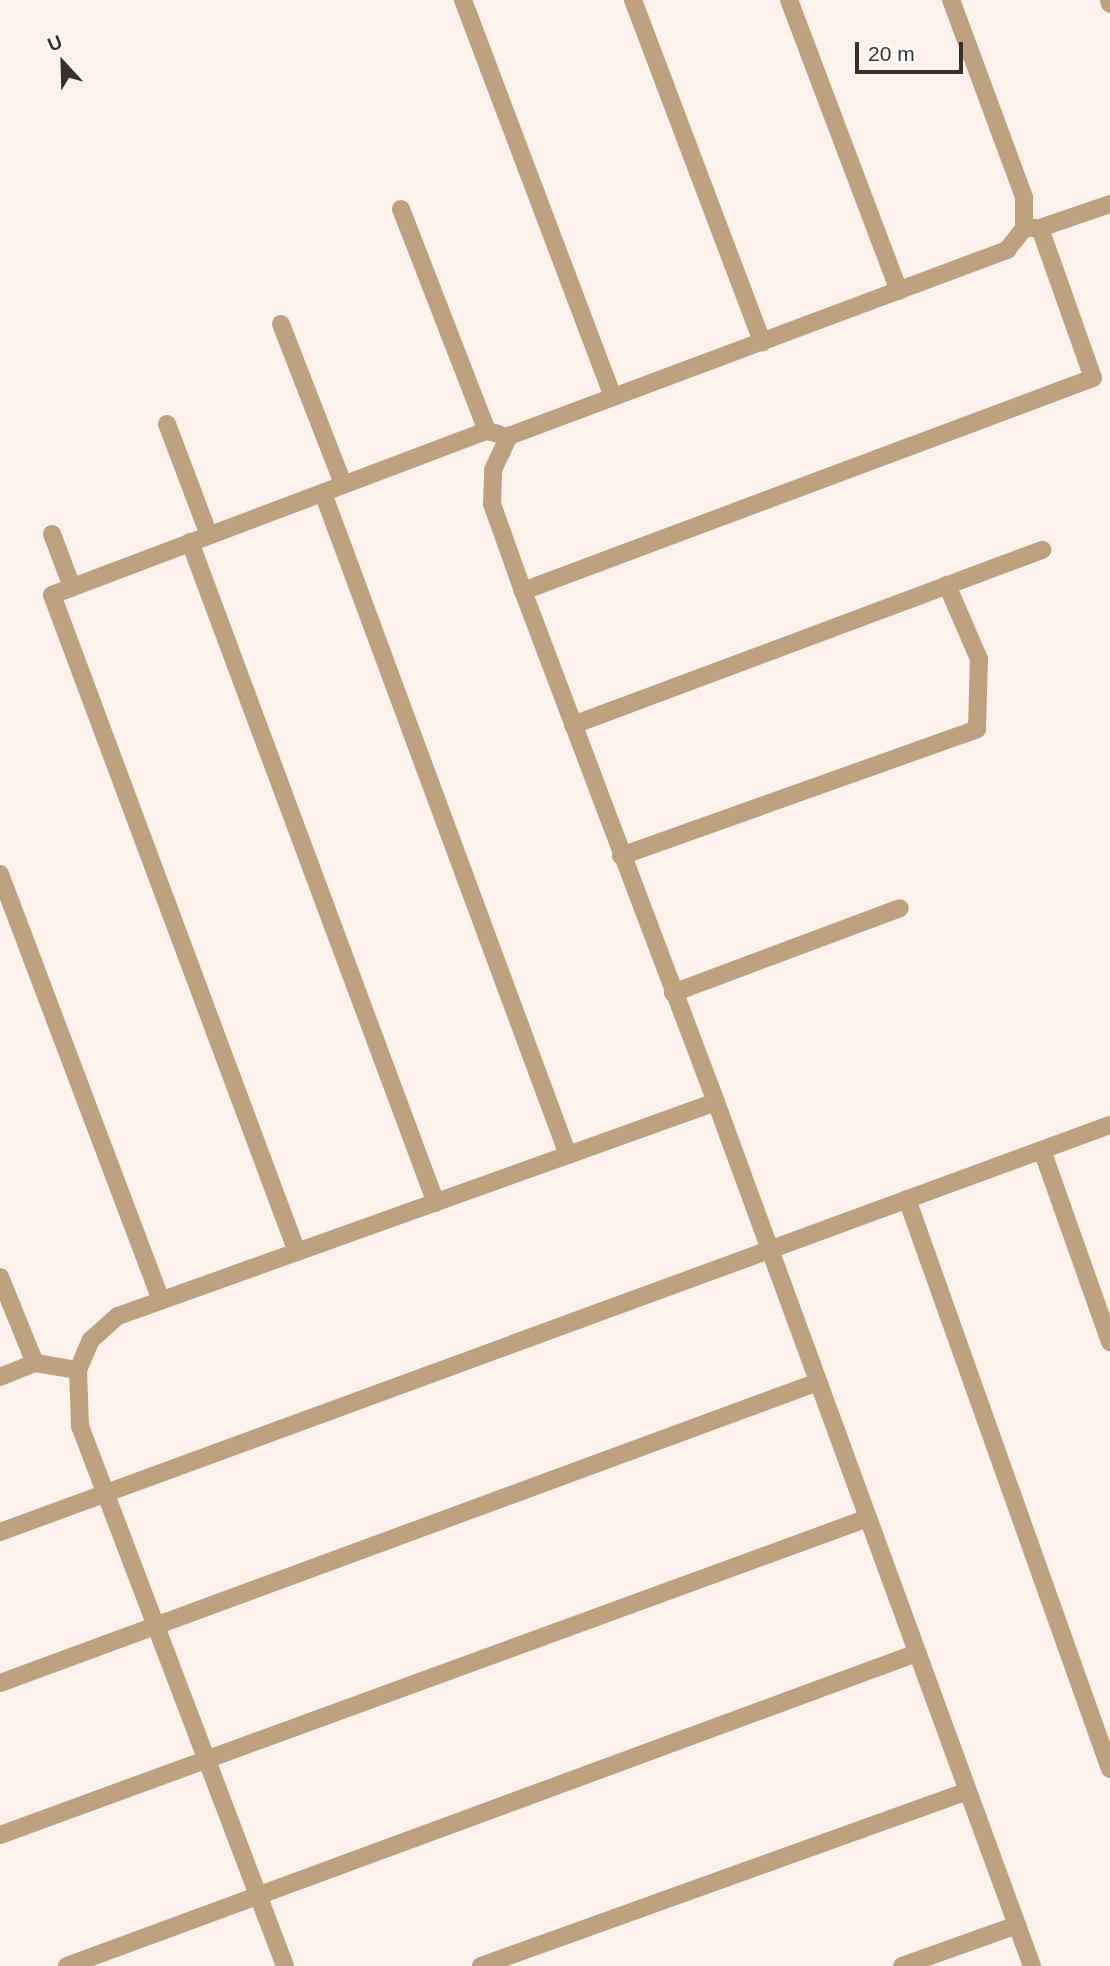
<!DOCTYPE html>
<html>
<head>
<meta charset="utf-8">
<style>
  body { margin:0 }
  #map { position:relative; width:1110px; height:1966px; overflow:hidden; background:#fef2ed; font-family:Helvetica,sans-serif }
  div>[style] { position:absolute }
  .minor>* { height:18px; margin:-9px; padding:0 9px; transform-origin:9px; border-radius:9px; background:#bea17f }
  span { translate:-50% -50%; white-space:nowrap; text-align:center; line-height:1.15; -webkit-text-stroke:5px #fff; paint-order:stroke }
  .north { position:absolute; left:28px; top:28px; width:70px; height:70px; -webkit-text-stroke:5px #fff; paint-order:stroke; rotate:338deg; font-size:19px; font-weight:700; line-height:28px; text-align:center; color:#39312e }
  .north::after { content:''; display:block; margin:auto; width:24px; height:32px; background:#39312e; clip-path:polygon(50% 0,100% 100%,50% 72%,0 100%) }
  .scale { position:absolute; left:855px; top:42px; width:108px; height:32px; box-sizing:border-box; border:4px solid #39312e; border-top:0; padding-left:9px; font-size:21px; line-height:24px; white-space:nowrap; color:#39312e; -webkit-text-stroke:5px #fff; paint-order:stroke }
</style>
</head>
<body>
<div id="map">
  <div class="minor">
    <i style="left:463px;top:0;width:424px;rotate:69.3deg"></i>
    <i style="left:633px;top:0;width:366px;rotate:69.3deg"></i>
    <i style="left:789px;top:0;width:311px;rotate:69.3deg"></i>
    <i style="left:1109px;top:0;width:4px;rotate:76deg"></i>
    <i style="left:401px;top:209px;width:238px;rotate:68.8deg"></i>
    <i style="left:487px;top:431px;width:12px;rotate:14deg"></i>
    <i style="left:1040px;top:228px;width:74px;rotate:-18.9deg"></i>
    <i style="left:281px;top:324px;width:172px;rotate:68.8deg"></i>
    <i style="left:167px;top:424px;width:119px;rotate:69.3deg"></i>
    <i style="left:323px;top:493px;width:706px;rotate:69.69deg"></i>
    <i style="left:52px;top:534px;width:57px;rotate:69.3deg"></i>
    <i style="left:190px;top:542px;width:705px;rotate:69.59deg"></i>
    <i style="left:523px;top:591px;width:608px;rotate:-20.49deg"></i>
    <i style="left:1093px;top:378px;width:159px;rotate:-109.5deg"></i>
    <i style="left:1040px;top:228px;width:16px;rotate:180deg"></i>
    <i style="left:573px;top:725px;width:501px;rotate:-20.46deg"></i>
    <i style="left:621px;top:856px;width:378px;rotate:-19.6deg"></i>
    <i style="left:977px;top:729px;width:70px;rotate:-88.4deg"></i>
    <i style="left:979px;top:659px;width:81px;rotate:-113.4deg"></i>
    <i style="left:0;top:874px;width:456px;rotate:69.3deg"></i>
    <i style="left:673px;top:993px;width:242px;rotate:-20.5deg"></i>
    <i style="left:716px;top:1102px;width:920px;rotate:69.91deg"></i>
    <i style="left:1042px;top:1150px;width:204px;rotate:70.5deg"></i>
    <i style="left:907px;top:1199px;width:605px;rotate:70.4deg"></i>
    <i style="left:297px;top:1252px;width:701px;rotate:-110.45deg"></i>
    <i style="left:52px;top:595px;width:465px;rotate:-20.7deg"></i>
    <i style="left:0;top:1277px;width:93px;rotate:67.9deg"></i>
    <i style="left:35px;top:1363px;width:44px;rotate:9.2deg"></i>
    <i style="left:0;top:1377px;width:38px;rotate:-22deg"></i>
    <i style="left:0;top:1532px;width:1182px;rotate:-20.14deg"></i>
    <i style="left:0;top:1683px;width:872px;rotate:-20.2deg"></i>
    <i style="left:0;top:1835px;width:924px;rotate:-20.06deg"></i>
    <i style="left:67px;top:1966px;width:906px;rotate:-20.22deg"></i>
    <i style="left:285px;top:1966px;width:578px;rotate:-110.79deg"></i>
    <i style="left:80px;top:1426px;width:56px;rotate:-92deg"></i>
    <i style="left:78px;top:1370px;width:33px;rotate:-67deg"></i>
    <i style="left:91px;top:1340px;width:36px;rotate:-42deg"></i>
    <i style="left:118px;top:1316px;width:635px;rotate:-19.69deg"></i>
    <i style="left:716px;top:1102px;width:546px;rotate:-110.69deg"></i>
    <i style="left:523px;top:591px;width:92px;rotate:-109.6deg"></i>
    <i style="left:492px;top:504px;width:34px;rotate:-88deg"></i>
    <i style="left:493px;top:470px;width:38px;rotate:-65deg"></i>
    <i style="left:509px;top:436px;width:532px;rotate:-20.48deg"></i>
    <i style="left:1007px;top:250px;width:28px;rotate:-52deg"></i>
    <i style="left:1024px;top:228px;width:31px;rotate:-90deg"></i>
    <i style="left:1024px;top:197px;width:210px;rotate:-110.3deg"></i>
    <i style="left:481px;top:1966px;width:517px;rotate:-19.77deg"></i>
    <i style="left:902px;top:1966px;width:122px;rotate:-19.6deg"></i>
  </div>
  <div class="north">U</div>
  <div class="scale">20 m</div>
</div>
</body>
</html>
